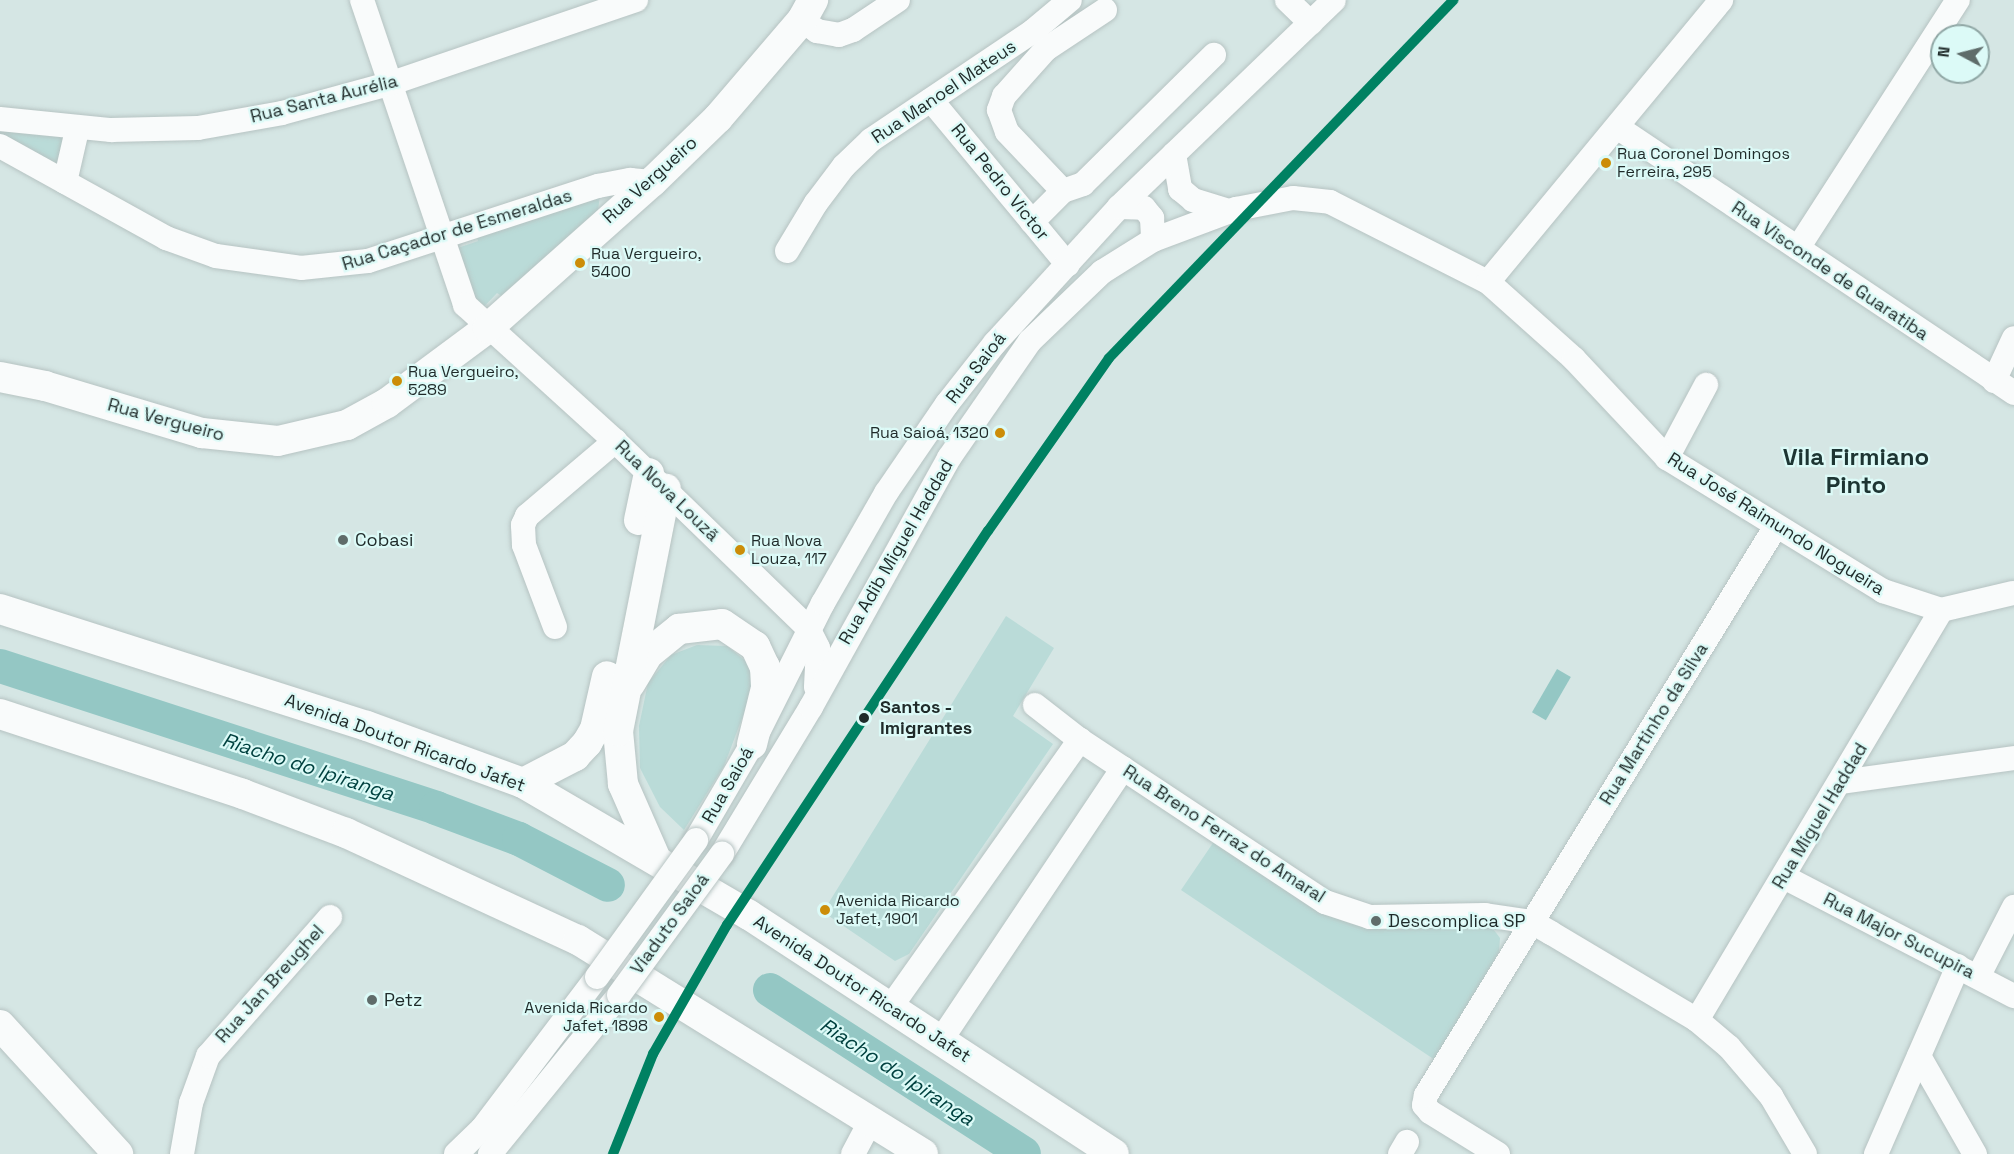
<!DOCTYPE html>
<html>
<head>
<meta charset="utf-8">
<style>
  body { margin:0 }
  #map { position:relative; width:2014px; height:1154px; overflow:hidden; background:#d5e6e4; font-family:"Space Grotesk",sans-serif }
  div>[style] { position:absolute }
  .green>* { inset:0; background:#badbd8 }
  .water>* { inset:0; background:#94c7c4; transform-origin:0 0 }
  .river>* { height:34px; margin:-17px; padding:0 17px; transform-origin:17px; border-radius:17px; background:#94c7c4 }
  .roads { filter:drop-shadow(0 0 2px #b6c3c2) drop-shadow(0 0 2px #b6c3c2) }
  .minor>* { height:24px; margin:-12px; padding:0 12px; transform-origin:12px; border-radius:12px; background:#f9fbfb }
  .major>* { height:30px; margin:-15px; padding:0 15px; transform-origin:15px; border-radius:15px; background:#f9fbfb }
  .bridges { filter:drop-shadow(0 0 2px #b6c3c2) drop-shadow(0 0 2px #b6c3c2) }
  .minor-bridge>* { height:24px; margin:-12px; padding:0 12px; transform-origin:12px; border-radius:12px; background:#f9fbfb }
  .metro-1>* { height:10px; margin:-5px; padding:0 5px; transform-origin:5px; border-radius:5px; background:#008162 }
  .dots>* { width:16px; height:16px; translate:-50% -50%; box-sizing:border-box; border:3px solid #dcfaf7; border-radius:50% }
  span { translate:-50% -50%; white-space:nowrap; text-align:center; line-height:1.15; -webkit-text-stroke:4.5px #dcfaf7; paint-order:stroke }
  .bus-label { font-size:16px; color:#1f2a29 }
  .left { translate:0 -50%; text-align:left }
  .right { translate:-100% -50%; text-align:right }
  .street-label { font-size:18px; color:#1f2a29 }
  .poi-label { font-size:18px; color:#1f2a29 }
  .stop-label { font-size:18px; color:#1f2a29; font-weight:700 }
  .water-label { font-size:20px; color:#00413f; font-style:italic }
  .district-label { font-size:24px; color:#1d3533; font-weight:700 }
  .north { position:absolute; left:1930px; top:24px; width:60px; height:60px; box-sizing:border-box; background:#dcfaf7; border:2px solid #90a7a5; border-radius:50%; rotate:277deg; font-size:16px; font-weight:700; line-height:24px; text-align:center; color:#1f2a29 }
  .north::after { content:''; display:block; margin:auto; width:21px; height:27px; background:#5f6c6a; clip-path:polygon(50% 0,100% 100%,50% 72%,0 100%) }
</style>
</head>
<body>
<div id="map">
  <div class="green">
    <i style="clip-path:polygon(0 123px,68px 135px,61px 169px,0 139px)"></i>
    <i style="clip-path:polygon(600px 193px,597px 221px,508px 300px,497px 293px,475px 316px,452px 250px,478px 241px,476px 232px)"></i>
    <i style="clip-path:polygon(1006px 616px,1054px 648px,1013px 716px,1053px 744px,909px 954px,895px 961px,823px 912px)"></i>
    <i style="clip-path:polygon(697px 645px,727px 646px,748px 663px,755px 684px,724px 766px,684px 830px,660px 807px,640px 768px,639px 726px,648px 683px,671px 655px)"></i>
    <i style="clip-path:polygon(1215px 840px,1321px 912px,1351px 924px,1491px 926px,1500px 938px,1499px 952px,1435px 1060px,1181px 890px)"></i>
  </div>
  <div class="water">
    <i style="left:1557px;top:669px;width:16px;height:50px;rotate:30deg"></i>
  </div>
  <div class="river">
    <i style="left:0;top:666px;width:459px;rotate:18deg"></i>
    <i style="left:436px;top:808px;width:89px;rotate:20.5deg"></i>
    <i style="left:519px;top:839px;width:100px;rotate:27.3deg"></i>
    <i style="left:770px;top:990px;width:302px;rotate:32.8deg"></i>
  </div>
  <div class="roads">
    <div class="minor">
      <i style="left:362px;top:0;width:322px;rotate:71.3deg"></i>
      <i style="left:465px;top:305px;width:202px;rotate:42.2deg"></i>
      <i style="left:615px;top:441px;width:269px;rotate:44.1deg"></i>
      <i style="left:808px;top:628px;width:22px;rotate:63deg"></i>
      <i style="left:818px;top:648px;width:39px;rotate:93deg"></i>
      <i style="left:1287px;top:0;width:33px;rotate:44deg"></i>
      <i style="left:1105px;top:10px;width:71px;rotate:146.5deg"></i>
      <i style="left:1046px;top:49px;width:63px;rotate:131.8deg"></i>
      <i style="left:1004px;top:96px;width:15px;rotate:110deg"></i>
      <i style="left:999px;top:110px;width:23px;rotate:70deg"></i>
      <i style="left:1007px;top:132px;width:81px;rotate:46.5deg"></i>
      <i style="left:1063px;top:191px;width:21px;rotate:-19deg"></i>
      <i style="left:1083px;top:184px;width:184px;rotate:-44.6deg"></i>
      <i style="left:802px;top:20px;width:19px;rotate:36deg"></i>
      <i style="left:817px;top:31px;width:22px;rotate:10deg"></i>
      <i style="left:839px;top:35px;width:15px;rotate:-20deg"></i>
      <i style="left:853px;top:30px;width:54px;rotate:-33.7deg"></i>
      <i style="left:931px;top:100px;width:214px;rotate:50.3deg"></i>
      <i style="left:0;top:119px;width:112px;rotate:5.7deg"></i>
      <i style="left:111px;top:130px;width:87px;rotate:-1.3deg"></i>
      <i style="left:198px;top:128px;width:85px;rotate:-10.1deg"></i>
      <i style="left:282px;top:113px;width:111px;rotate:-15.2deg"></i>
      <i style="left:389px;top:84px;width:261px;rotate:-18.8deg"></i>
      <i style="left:1617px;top:127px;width:478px;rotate:33.8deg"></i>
      <i style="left:0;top:146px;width:190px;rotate:29deg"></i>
      <i style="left:166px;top:238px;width:53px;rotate:19.8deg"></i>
      <i style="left:216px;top:256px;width:86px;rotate:8deg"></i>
      <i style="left:301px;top:268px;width:67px;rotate:-6deg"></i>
      <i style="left:368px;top:261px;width:242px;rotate:-18.1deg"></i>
      <i style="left:598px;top:186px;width:33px;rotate:-11deg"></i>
      <i style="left:630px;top:180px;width:22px;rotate:5deg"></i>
      <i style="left:1174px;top:154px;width:36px;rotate:80deg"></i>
      <i style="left:1180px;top:189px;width:17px;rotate:40deg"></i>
      <i style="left:1193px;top:200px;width:39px;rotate:17deg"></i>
      <i style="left:65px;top:182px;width:53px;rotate:-77deg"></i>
      <i style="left:1119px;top:207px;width:25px;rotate:2deg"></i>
      <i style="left:1144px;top:208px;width:13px;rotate:51deg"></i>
      <i style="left:1152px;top:218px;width:22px;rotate:87deg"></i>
      <i style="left:1032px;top:222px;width:44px;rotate:-45deg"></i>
      <i style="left:1798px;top:248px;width:295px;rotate:-57.2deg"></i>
      <i style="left:787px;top:251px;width:56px;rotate:-58.9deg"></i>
      <i style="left:816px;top:203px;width:46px;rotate:-52.9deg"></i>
      <i style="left:844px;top:166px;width:37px;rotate:-44deg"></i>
      <i style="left:871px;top:140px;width:195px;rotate:-33.9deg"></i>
      <i style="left:1033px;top:31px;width:48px;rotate:-40deg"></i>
      <i style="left:1488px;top:282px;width:366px;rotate:-50.4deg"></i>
      <i style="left:1994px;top:381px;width:47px;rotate:-65.1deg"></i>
      <i style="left:1667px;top:458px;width:83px;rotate:-61.9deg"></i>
      <i style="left:555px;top:627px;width:88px;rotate:-110.7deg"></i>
      <i style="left:524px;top:545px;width:20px;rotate:-93deg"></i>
      <i style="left:523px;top:525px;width:10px;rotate:-66deg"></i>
      <i style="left:527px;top:516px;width:116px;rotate:-40.4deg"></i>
      <i style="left:1035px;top:705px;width:57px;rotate:37.9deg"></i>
      <i style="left:1080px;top:740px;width:294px;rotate:33.5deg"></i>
      <i style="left:1325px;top:902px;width:47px;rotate:18.4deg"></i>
      <i style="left:1370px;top:917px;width:115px;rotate:-1deg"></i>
      <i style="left:1485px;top:915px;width:48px;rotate:8.5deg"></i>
      <i style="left:1532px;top:922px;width:22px;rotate:30deg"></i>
      <i style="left:1551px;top:933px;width:170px;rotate:30.8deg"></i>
      <i style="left:1697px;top:1020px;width:42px;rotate:40.2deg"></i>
      <i style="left:1729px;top:1047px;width:65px;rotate:49.4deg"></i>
      <i style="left:1771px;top:1096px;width:67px;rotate:59.6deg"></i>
      <i style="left:1841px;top:782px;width:175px;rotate:-7.9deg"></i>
      <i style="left:696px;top:840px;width:111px;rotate:-59.7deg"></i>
      <i style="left:752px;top:744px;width:158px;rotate:-63.3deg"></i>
      <i style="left:823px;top:603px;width:127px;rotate:-60.2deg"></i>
      <i style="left:886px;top:493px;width:108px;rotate:-55.6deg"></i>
      <i style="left:947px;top:404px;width:78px;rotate:-51.8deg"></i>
      <i style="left:995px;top:343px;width:184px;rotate:-47.6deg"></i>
      <i style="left:1119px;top:207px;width:298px;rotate:-43.9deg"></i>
      <i style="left:722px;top:854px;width:172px;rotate:-58.8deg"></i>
      <i style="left:811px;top:707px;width:285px;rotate:-61deg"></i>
      <i style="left:949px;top:458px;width:142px;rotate:-55.3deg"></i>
      <i style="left:1030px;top:341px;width:100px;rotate:-43.8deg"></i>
      <i style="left:1102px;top:272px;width:60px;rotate:-32.1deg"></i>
      <i style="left:1153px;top:240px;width:89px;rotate:-20.5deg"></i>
      <i style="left:1236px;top:209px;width:58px;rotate:-10.9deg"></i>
      <i style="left:1293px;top:198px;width:37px;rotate:6deg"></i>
      <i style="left:1330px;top:202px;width:177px;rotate:26.9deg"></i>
      <i style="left:1488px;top:282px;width:115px;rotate:41.8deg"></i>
      <i style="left:1574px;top:359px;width:136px;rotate:46.8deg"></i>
      <i style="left:1667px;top:458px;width:254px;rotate:31.6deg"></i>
      <i style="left:1883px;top:591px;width:61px;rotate:18.1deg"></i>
      <i style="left:1941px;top:610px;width:74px;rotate:-13.3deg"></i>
      <i style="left:1784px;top:877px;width:259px;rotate:27.4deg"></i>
      <i style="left:1978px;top:977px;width:79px;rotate:-62.8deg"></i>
      <i style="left:890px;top:1008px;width:329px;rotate:-54.7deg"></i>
      <i style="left:1697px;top:1020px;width:477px;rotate:-59.2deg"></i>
      <i style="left:941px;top:1040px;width:327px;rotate:-56.2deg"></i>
      <i style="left:1919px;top:1056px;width:113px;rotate:60.3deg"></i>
      <i style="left:182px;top:1154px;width:52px;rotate:-80deg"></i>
      <i style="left:191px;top:1103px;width:50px;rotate:-70.1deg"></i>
      <i style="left:208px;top:1056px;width:185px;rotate:-48.7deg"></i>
      <i style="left:456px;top:1154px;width:36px;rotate:-44deg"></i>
      <i style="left:482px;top:1129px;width:191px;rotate:-52.9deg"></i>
      <i style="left:490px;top:1154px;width:205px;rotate:-50.9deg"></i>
      <i style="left:853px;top:1154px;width:38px;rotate:-62deg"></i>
      <i style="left:1400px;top:1154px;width:14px;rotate:-60deg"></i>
      <i style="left:1498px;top:1154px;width:80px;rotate:-148.3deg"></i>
      <i style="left:1430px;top:1112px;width:9px;rotate:-131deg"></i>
      <i style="left:1424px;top:1105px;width:10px;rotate:-79deg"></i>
      <i style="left:1426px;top:1095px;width:668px;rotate:-58.4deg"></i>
      <i style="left:1876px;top:1154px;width:205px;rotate:-66.4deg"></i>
    </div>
    <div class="major">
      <i style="left:0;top:377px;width:46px;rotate:11.3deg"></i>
      <i style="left:45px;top:386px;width:164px;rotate:16.7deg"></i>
      <i style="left:202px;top:433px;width:76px;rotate:6deg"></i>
      <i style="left:278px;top:441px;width:71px;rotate:-13.1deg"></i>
      <i style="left:347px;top:425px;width:46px;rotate:-28.8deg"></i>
      <i style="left:387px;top:403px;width:126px;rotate:-36.6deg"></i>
      <i style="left:488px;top:328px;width:220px;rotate:-41.7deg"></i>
      <i style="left:652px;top:182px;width:92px;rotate:-44.1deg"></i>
      <i style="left:718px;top:118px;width:129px;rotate:-49.4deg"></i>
      <i style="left:802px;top:20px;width:23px;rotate:-61deg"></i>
      <i style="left:639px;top:520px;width:48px;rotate:-78deg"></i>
      <i style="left:0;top:609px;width:385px;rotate:17.7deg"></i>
      <i style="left:367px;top:726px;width:166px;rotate:20.1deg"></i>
      <i style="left:523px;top:783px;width:262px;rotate:30.3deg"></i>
      <i style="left:749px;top:915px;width:436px;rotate:33.2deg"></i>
      <i style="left:630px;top:684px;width:35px;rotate:-59deg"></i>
      <i style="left:648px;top:654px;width:40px;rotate:-39deg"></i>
      <i style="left:679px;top:629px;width:43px;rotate:-6.6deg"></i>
      <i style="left:722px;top:624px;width:40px;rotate:34deg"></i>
      <i style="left:755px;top:646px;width:23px;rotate:65deg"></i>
      <i style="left:765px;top:667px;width:21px;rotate:87deg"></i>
      <i style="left:766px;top:688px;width:58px;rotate:104deg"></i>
      <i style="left:0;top:714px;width:256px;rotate:18.2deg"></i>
      <i style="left:243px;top:794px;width:110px;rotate:20.7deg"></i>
      <i style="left:346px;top:833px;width:255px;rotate:24.8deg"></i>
      <i style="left:578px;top:940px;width:406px;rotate:31.8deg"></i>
      <i style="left:523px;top:783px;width:59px;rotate:-27.4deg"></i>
      <i style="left:575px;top:756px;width:18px;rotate:-47deg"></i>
      <i style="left:587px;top:743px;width:16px;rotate:-60deg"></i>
      <i style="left:595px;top:729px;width:54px;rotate:-77.2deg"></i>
      <i style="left:655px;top:857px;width:80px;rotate:-113.7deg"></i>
      <i style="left:623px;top:784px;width:53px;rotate:-95.4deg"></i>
      <i style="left:618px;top:731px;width:247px;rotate:-78.8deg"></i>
      <i style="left:0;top:1025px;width:175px;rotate:47.5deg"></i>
    </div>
  </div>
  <div class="bridges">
    <div class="minor-bridge">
      <i style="left:597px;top:977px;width:169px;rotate:-54.1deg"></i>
      <i style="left:619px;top:995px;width:175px;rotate:-53.9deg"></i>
    </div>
  </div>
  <div class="metro-1">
    <i style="left:613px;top:1154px;width:108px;rotate:-68.2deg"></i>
    <i style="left:653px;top:1054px;width:149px;rotate:-60.2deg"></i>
    <i style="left:727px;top:925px;width:473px;rotate:-56.5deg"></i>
    <i style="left:988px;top:531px;width:211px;rotate:-55deg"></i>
    <i style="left:1109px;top:358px;width:497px;rotate:-46.1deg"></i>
  </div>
  <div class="dots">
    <i style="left:1606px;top:163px;background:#cc8d08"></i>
    <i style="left:580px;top:263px;background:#cc8d08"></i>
    <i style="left:397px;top:381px;background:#cc8d08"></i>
    <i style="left:1000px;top:433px;background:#cc8d08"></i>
    <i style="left:343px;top:540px;background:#5f6c6a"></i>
    <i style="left:740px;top:550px;background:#cc8d08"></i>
    <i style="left:864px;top:718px;background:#1f2a29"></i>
    <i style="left:825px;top:910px;background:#cc8d08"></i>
    <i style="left:1376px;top:921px;background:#5f6c6a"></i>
    <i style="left:372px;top:1000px;background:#5f6c6a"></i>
    <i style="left:659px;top:1017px;background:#cc8d08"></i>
  </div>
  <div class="bus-label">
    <span class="left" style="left:1617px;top:163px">Rua Coronel Domingos<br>Ferreira, 295</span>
    <span class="left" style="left:591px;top:263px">Rua Vergueiro,<br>5400</span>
    <span class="left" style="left:408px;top:381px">Rua Vergueiro,<br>5289</span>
    <span class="right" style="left:989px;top:433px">Rua Saioá, 1320</span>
    <span class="left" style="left:751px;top:550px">Rua Nova<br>Louza, 117</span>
    <span class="left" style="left:836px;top:910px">Avenida Ricardo<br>Jafet, 1901</span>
    <span class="right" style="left:648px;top:1017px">Avenida Ricardo<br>Jafet, 1898</span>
  </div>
  <div class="street-label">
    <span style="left:944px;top:92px;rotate:-34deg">Rua Manoel Mateus</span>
    <span style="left:324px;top:99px;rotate:-14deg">Rua Santa Aurélia</span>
    <span style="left:650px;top:180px;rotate:-42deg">Rua Vergueiro</span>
    <span style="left:1000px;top:182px;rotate:51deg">Rua Pedro Victor</span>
    <span style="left:457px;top:230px;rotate:-17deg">Rua Caçador de Esmeraldas</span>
    <span style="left:1830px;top:271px;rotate:34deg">Rua Visconde de Guaratiba</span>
    <span style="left:976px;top:368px;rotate:-52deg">Rua Saioá</span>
    <span style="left:166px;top:420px;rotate:15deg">Rua Vergueiro</span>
    <span style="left:667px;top:491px;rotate:44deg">Rua Nova Louzã</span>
    <span style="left:1776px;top:524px;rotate:32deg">Rua José Raimundo Nogueira</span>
    <span style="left:896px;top:552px;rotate:-60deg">Rua Adib Miguel Haddad</span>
    <span style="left:1654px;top:724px;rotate:-58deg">Rua Martinho da Silva</span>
    <span style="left:405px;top:743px;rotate:20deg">Avenida Doutor Ricardo Jafet</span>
    <span style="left:728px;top:785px;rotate:-60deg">Rua Saioá</span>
    <span style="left:1820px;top:816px;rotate:-59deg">Rua Miguel Haddad</span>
    <span style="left:1224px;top:834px;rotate:33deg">Rua Breno Ferraz do Amaral</span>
    <span style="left:670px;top:924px;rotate:-54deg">Viaduto Saioá</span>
    <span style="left:1899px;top:936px;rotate:27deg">Rua Major Sucupira</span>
    <span style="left:270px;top:984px;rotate:-48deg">Rua Jan Breughel</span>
    <span style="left:862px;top:989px;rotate:33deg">Avenida Doutor Ricardo Jafet</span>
  </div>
  <div class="poi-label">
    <span class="left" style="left:355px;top:540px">Cobasi</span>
    <span class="left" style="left:1388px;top:921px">Descomplica SP</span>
    <span class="left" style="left:384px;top:1000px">Petz</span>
  </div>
  <div class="stop-label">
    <span class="left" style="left:880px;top:718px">Santos -<br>Imigrantes</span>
  </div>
  <div class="water-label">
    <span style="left:308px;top:767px;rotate:18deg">Riacho do Ipiranga</span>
    <span style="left:897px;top:1072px;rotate:33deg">Riacho do Ipiranga</span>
  </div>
  <div class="district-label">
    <span style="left:1856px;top:471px">Vila Firmiano<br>Pinto</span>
  </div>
  <div class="north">N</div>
</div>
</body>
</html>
